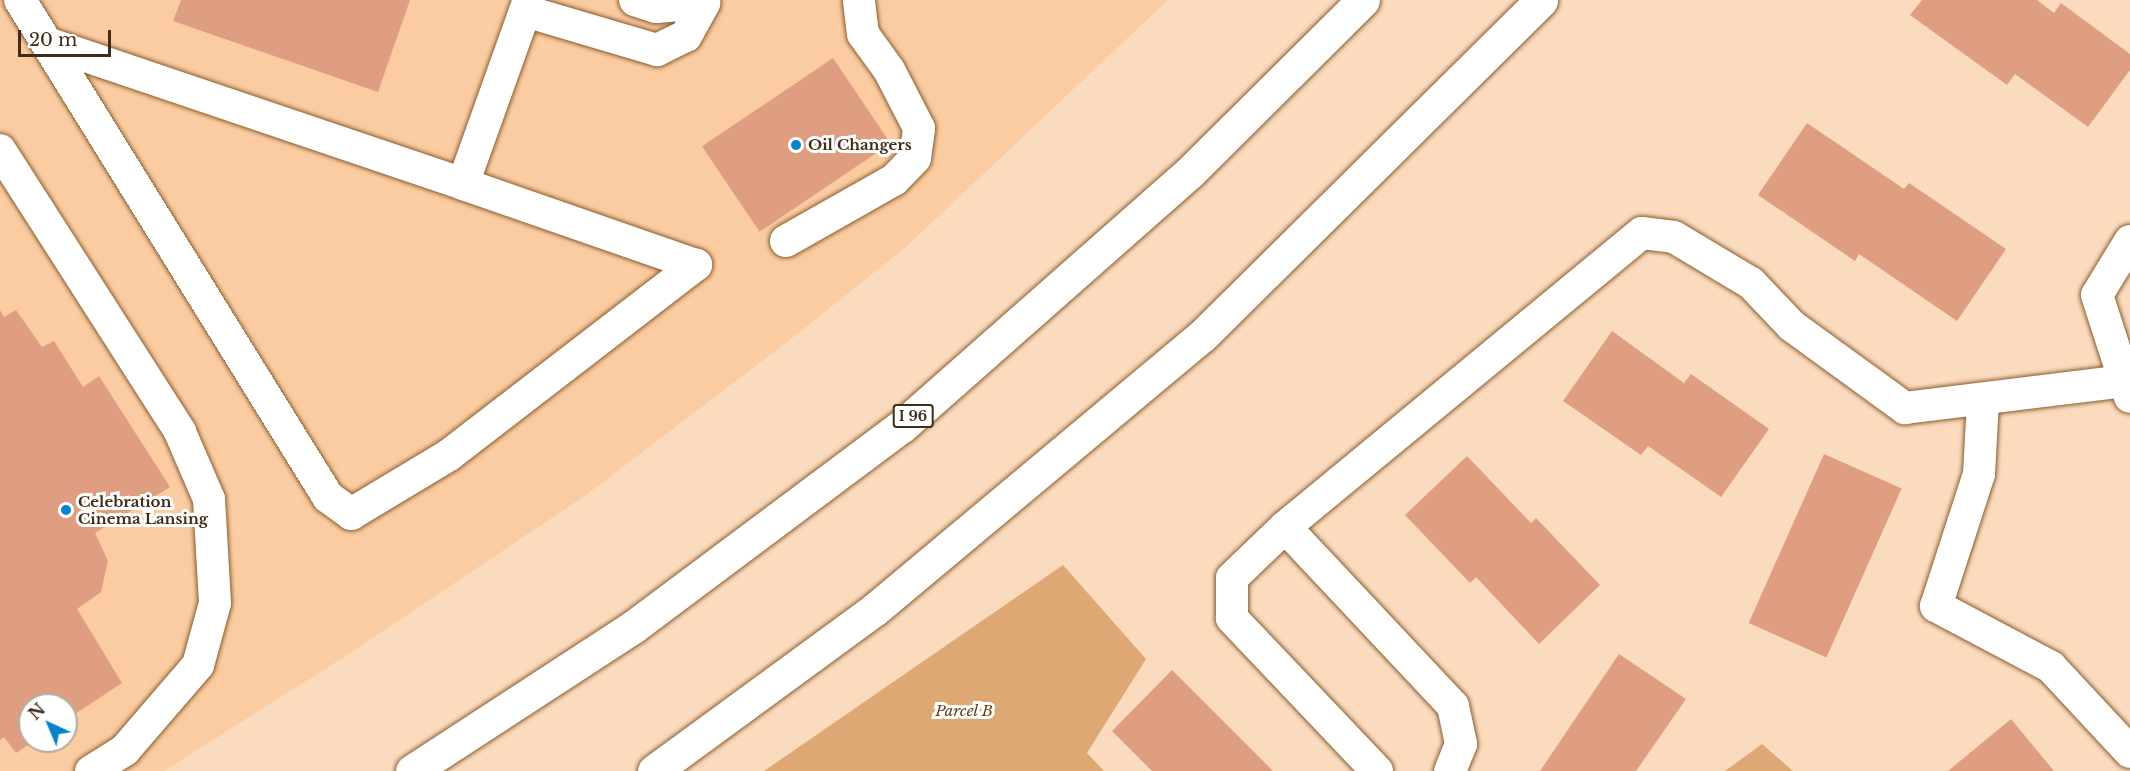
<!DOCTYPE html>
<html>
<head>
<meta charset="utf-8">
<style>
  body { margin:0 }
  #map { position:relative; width:2130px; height:771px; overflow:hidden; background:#fbdbbe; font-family:"Libre Baskerville",serif }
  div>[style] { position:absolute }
  .built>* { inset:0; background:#fbcca1 }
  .green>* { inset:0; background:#dea875 }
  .building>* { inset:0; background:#df9e82; transform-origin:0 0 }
  .roads { filter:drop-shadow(0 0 2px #8b5c2d) drop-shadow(0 0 2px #8b5c2d) }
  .minor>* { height:32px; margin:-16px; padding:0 16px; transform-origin:16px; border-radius:16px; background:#fff }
  .highway>* { height:33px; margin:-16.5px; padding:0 16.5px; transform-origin:16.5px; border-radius:16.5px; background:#fff }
  .dots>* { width:16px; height:16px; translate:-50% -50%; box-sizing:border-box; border:3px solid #fff; border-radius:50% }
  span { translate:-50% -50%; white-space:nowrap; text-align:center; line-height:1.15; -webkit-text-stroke:6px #fff; paint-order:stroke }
  .shield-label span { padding:2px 4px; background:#fff; border:2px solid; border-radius:4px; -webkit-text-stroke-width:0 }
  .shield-label { font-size:14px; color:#402c18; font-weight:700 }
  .poi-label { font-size:15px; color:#402c18; font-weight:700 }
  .left { translate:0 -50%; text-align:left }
  .park-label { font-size:15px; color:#623b0f; font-style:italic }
  .north { position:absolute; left:18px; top:693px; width:60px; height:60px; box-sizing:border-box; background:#fff; border:2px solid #b3aba3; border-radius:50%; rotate:316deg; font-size:16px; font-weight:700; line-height:24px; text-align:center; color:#402c18 }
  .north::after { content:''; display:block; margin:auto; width:21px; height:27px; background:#0484cc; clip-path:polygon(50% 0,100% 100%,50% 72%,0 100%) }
  .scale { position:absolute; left:18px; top:30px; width:93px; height:27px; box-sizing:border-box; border:3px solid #402c18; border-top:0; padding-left:8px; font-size:18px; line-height:21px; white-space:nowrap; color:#402c18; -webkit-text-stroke:4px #fff; paint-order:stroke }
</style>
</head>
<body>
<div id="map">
  <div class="built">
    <i style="clip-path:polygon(evenodd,0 0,1168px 0,907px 246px,800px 332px,586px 495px,347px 655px,164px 771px,0 771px,0 0,30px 705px,66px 705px,66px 741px,30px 741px,30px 705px)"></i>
  </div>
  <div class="green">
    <i style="clip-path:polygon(1063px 565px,1146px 659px,1087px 753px,1104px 771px,764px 771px)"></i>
    <i style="clip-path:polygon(1762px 744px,1793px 771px,1725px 771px)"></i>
  </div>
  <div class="building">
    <i style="clip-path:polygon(181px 0,410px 0,378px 92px,173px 21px)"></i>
    <i style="clip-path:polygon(1922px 0,2037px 0,2054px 13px,2061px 3px,2130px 54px,2130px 70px,2088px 127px,2015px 74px,2007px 85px,1910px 15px)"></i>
    <i style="left:833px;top:58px;width:103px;height:158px;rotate:56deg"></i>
    <i style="clip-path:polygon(1807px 123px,1904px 189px,1909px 183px,2006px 249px,1957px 321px,1859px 254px,1855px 261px,1758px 195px)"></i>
    <i style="clip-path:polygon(0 310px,4px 317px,16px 310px,42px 347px,54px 341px,83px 387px,99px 376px,170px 487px,95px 533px,108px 561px,101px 592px,77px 609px,122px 683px,66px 720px,66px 705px,30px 705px,30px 741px,34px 741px,16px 753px,4px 737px,0 740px)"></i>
    <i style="clip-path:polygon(1612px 331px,1684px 383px,1691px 374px,1769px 429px,1721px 497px,1648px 446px,1641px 455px,1563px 401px)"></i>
    <i style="left:1824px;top:454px;width:85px;height:185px;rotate:24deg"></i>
    <i style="clip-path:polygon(1467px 456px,1531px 523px,1536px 518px,1600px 585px,1539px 644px,1476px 577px,1470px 583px,1405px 515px)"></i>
    <i style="clip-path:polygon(1619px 654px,1686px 699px,1636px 771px,1540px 771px)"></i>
    <i style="clip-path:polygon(1172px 670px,1273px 771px,1152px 771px,1112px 731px)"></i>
    <i style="clip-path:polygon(2011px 719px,2054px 771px,1948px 771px)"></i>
  </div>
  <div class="roads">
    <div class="minor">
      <i style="left:20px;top:0;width:585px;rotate:58.21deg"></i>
      <i style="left:328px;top:497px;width:29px;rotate:36deg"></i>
      <i style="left:351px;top:514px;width:114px;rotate:-31deg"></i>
      <i style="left:449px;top:455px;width:312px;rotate:-37.6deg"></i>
      <i style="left:696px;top:265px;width:247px;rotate:-160.8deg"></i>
      <i style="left:463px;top:184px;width:195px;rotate:-70.3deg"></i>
      <i style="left:525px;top:11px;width:138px;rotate:16.5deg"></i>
      <i style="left:657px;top:50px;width:32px;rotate:-26deg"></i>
      <i style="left:686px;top:36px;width:38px;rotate:-61deg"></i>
      <i style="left:704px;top:3px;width:48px;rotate:175.2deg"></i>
      <i style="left:656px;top:7px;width:22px;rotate:-162deg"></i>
      <i style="left:47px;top:43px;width:439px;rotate:18.7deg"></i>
      <i style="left:0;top:150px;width:335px;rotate:57.4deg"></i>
      <i style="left:180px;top:432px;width:73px;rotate:66.6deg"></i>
      <i style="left:209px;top:499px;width:104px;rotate:86.7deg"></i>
      <i style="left:215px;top:603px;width:64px;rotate:105.3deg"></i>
      <i style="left:198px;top:665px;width:112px;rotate:130.7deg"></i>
      <i style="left:125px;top:750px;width:40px;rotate:148deg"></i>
      <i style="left:786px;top:241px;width:124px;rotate:-29.5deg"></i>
      <i style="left:894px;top:180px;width:30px;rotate:-46deg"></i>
      <i style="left:915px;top:158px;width:30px;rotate:-82deg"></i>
      <i style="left:919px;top:128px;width:65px;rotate:-117.3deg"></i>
      <i style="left:889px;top:70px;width:44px;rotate:-125.8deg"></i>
      <i style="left:863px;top:34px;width:34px;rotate:-97deg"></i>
      <i style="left:2130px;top:241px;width:63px;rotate:121.4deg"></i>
      <i style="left:2097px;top:295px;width:107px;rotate:72.1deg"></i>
      <i style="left:1983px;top:401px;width:73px;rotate:93.1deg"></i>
      <i style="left:1979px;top:474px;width:139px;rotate:108deg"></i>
      <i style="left:1936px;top:606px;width:130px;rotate:27.9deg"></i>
      <i style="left:2051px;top:667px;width:116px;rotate:47.1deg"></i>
      <i style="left:1285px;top:527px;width:462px;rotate:-39.5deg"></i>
      <i style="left:1642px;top:233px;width:32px;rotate:7deg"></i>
      <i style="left:1674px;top:237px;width:90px;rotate:30.9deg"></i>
      <i style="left:1751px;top:283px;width:59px;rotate:46.4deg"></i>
      <i style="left:1792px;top:326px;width:140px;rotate:36deg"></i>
      <i style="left:1905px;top:408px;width:222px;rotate:-7deg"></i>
      <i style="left:1377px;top:771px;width:211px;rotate:-133.5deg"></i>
      <i style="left:1232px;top:618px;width:40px;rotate:-90deg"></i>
      <i style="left:1232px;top:578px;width:74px;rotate:-43.9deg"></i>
      <i style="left:1285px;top:527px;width:245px;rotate:46.8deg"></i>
      <i style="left:1453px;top:706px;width:39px;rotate:78deg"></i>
      <i style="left:1461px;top:744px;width:29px;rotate:112deg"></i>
    </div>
    <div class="highway">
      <i style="left:412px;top:771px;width:264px;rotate:-33.1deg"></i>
      <i style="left:633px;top:627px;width:336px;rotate:-36.8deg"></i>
      <i style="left:902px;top:426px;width:383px;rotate:-41.4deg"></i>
      <i style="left:1189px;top:173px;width:245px;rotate:-44.8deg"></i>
      <i style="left:654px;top:771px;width:273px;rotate:-36.2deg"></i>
      <i style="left:874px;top:610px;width:427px;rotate:-39.9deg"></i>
      <i style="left:1202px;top:336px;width:477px;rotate:-44.7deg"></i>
    </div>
  </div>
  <div class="dots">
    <i style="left:796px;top:145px;background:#0484cc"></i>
    <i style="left:66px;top:510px;background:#0484cc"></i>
  </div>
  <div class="shield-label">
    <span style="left:913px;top:416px">I 96</span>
  </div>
  <div class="poi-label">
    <span class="left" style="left:808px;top:145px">Oil Changers</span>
    <span class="left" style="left:78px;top:510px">Celebration<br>Cinema Lansing</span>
  </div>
  <div class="park-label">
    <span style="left:964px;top:711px">Parcel B</span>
  </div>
  <div class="north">N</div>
  <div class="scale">20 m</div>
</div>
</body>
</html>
